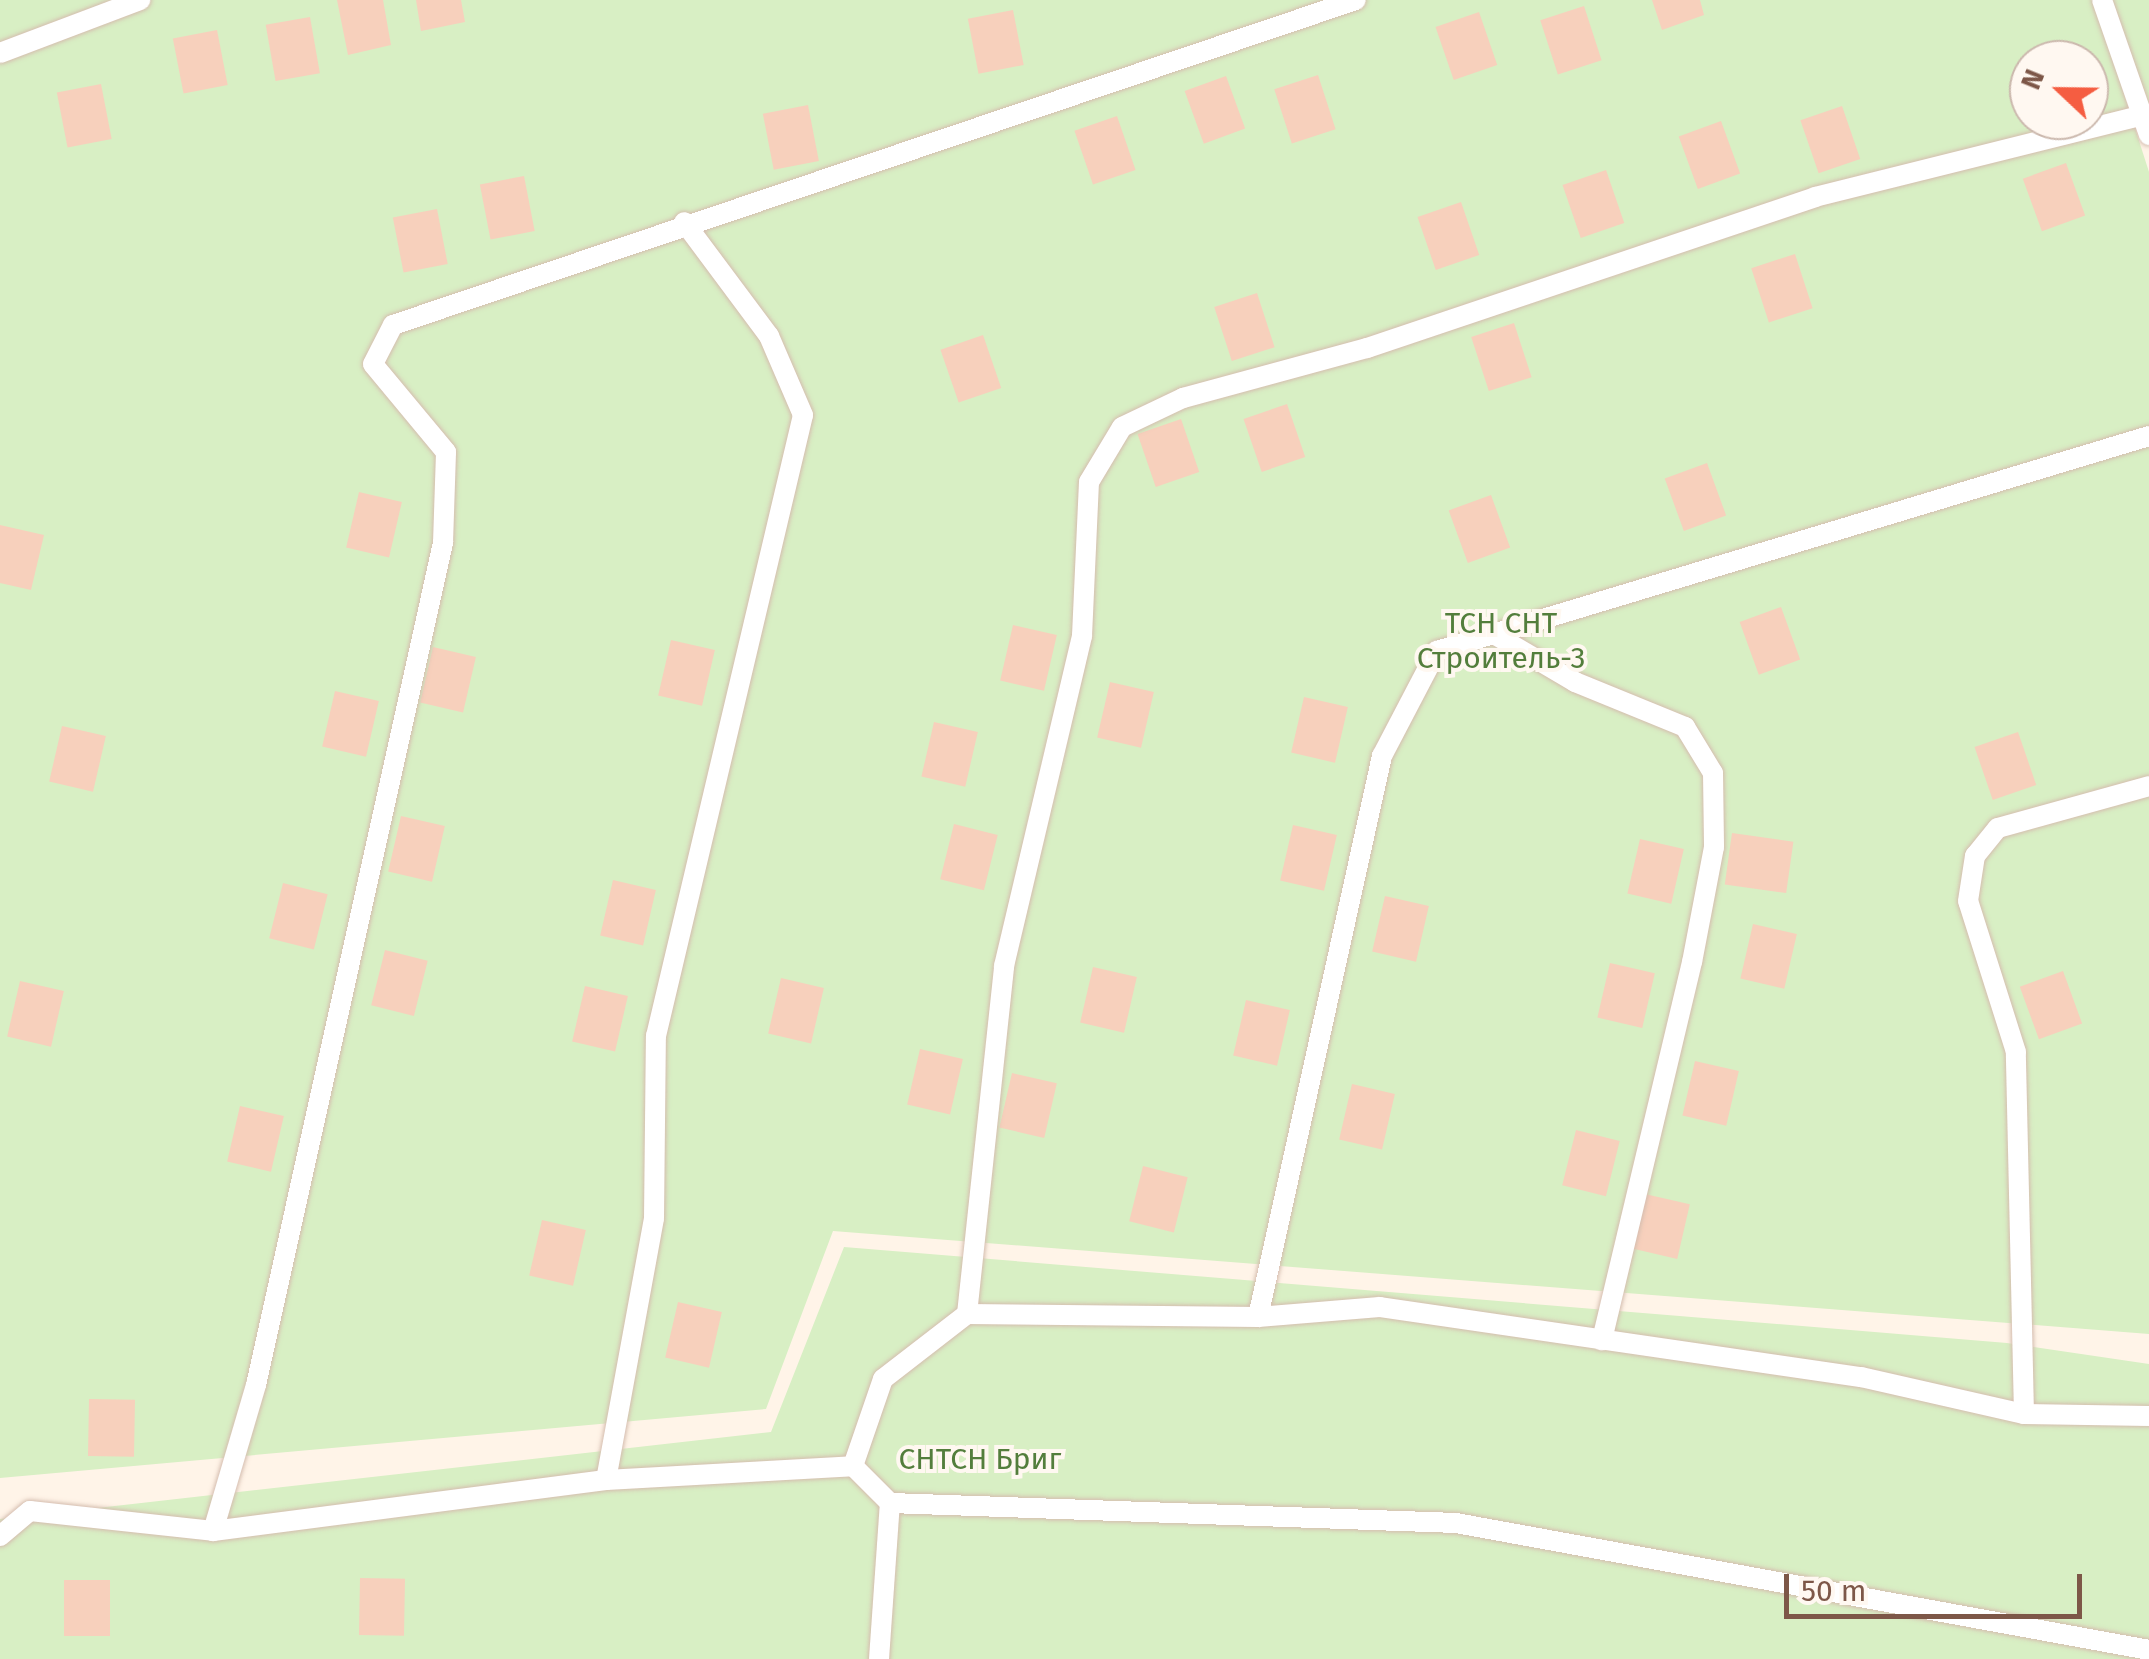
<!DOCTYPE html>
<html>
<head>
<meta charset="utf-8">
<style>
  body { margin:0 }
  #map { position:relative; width:2149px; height:1659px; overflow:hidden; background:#fff4e8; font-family:"Fira Sans",sans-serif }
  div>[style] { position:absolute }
  .green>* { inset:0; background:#d8efc4 }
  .building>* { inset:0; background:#f7d0bc; transform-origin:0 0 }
  .roads { filter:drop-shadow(0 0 2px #d5bdaf) drop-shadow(0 0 2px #d5bdaf) }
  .lane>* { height:20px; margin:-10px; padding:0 10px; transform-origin:10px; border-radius:10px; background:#fff }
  span { translate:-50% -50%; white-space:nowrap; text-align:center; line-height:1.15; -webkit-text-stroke:8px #fff8f1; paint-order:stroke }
  .park-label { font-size:30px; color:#537e3c }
  .north { position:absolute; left:2009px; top:40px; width:100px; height:100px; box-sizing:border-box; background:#fff8f1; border:2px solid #cbb8ad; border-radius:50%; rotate:292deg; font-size:28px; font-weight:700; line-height:40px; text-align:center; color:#7d5748 }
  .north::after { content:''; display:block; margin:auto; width:35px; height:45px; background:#f55d41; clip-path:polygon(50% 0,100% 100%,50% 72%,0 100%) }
  .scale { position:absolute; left:1784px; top:1574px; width:298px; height:45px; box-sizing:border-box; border:5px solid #7d5748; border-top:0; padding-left:12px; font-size:30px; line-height:35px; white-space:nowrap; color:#7d5748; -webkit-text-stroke:8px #fff8f1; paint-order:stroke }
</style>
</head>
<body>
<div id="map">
  <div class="green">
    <i style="clip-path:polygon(evenodd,0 0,2094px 0,2149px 172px,2149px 1334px,833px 1231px,766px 1409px,0 1478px,0 0,2029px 60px,2089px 60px,2089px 120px,2029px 120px,2029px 60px)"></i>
    <i style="clip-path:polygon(2111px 0,2149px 0,2149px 113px)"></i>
    <i style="clip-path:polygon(844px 1247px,2007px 1343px,2149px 1364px,2149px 1659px,0 1659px,0 1519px,771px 1432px)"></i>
  </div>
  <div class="building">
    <i style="clip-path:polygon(337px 0,383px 0,391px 45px,348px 55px)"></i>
    <i style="clip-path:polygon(416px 0,461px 0,465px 22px,421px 31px)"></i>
    <i style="clip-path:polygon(1652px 0,1700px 0,1704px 15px,1662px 30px)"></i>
    <i style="left:1584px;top:6px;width:57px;height:46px;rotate:72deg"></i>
    <i style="left:1013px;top:10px;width:56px;height:46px;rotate:79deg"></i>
    <i style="left:1479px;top:12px;width:56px;height:46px;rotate:71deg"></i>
    <i style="left:310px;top:17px;width:57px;height:45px;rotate:80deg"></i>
    <i style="left:217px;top:30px;width:56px;height:45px;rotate:79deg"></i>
    <i style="left:1318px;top:75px;width:57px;height:46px;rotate:72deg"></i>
    <i style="left:1226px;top:76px;width:56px;height:44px;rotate:70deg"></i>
    <i style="left:101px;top:84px;width:56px;height:45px;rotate:79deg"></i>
    <i style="left:808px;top:105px;width:57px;height:46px;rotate:79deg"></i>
    <i style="left:1842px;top:106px;width:56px;height:44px;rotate:71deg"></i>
    <i style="left:1117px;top:116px;width:57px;height:45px;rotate:71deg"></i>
    <i style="left:1721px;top:121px;width:56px;height:45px;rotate:70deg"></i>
    <i style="left:2066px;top:163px;width:56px;height:46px;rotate:70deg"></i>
    <i style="left:1606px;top:170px;width:56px;height:46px;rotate:71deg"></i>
    <i style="left:524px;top:176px;width:56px;height:45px;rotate:79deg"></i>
    <i style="left:1461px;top:202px;width:56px;height:46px;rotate:71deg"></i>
    <i style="left:437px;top:209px;width:56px;height:45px;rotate:79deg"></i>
    <i style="left:1795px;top:254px;width:57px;height:46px;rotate:72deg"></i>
    <i style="left:1257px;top:293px;width:57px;height:45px;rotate:72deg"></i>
    <i style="left:1514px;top:323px;width:57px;height:45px;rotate:72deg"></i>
    <i style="left:983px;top:335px;width:56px;height:45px;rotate:71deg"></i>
    <i style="left:1287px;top:404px;width:56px;height:46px;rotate:71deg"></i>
    <i style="left:1181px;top:419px;width:56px;height:46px;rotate:71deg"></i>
    <i style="left:1707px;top:463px;width:56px;height:45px;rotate:70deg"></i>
    <i style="left:359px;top:492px;width:44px;height:57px;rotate:13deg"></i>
    <i style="left:1491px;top:495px;width:56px;height:45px;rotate:70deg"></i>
    <i style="clip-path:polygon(0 525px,44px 535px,31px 590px,0 583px)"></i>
    <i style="left:1781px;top:607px;width:56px;height:44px;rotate:70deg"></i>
    <i style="left:1013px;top:625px;width:45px;height:57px;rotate:13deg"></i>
    <i style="left:671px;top:640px;width:45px;height:57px;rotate:13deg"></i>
    <i style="left:433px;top:647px;width:44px;height:57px;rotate:13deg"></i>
    <i style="left:1110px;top:682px;width:45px;height:57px;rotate:13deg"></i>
    <i style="left:335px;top:691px;width:45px;height:57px;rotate:13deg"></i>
    <i style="left:1304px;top:697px;width:45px;height:57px;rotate:13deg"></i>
    <i style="left:934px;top:722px;width:45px;height:56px;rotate:13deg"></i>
    <i style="left:62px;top:726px;width:45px;height:57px;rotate:13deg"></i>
    <i style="left:2018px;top:732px;width:56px;height:46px;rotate:71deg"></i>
    <i style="left:401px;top:816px;width:45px;height:57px;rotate:13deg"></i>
    <i style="left:954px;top:824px;width:45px;height:57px;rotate:14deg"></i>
    <i style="left:1293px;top:825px;width:45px;height:57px;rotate:13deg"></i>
    <i style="left:1732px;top:833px;width:62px;height:52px;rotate:8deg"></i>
    <i style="left:1640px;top:839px;width:45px;height:56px;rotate:13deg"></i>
    <i style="left:613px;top:880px;width:44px;height:57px;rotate:13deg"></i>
    <i style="left:283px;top:883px;width:46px;height:57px;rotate:14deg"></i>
    <i style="left:1385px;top:896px;width:45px;height:57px;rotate:13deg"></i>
    <i style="left:1753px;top:924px;width:45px;height:56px;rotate:13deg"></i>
    <i style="left:385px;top:950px;width:44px;height:57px;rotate:14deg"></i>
    <i style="left:1610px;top:963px;width:46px;height:56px;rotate:13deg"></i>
    <i style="left:1093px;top:967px;width:45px;height:57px;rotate:13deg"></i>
    <i style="left:2063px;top:971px;width:56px;height:46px;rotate:70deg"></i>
    <i style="left:781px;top:978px;width:44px;height:57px;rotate:13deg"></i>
    <i style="left:20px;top:981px;width:45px;height:57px;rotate:13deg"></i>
    <i style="left:585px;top:986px;width:44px;height:57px;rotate:13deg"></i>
    <i style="left:1246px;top:1000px;width:45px;height:57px;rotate:13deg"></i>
    <i style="left:920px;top:1049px;width:44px;height:57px;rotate:13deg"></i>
    <i style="left:1695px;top:1061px;width:45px;height:56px;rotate:13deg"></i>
    <i style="left:1012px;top:1073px;width:46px;height:56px;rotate:13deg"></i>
    <i style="left:1352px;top:1084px;width:44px;height:57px;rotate:13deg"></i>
    <i style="left:240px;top:1106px;width:45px;height:57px;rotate:13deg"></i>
    <i style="left:1576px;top:1130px;width:45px;height:57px;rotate:14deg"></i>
    <i style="left:1143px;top:1166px;width:46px;height:57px;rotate:14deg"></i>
    <i style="left:1645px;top:1194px;width:46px;height:56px;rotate:13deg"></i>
    <i style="left:542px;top:1220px;width:45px;height:57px;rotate:13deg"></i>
    <i style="left:678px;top:1302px;width:45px;height:57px;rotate:13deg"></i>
    <i style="left:89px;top:1399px;width:46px;height:57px;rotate:1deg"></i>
    <i style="left:360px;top:1578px;width:45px;height:57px;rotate:1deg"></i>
    <i style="left:64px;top:1580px;width:46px;height:56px"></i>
  </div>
  <div class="roads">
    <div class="lane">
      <i style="left:2102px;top:0;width:143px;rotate:70.8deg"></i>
      <i style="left:0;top:53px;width:150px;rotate:-20.7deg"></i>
      <i style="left:1497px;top:636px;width:91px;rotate:30.5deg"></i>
      <i style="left:1575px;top:682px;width:119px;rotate:22.2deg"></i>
      <i style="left:1685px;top:727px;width:54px;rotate:58.7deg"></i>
      <i style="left:1713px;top:773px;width:74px;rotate:89.2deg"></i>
      <i style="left:1714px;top:847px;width:117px;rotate:100.8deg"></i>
      <i style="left:1692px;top:962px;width:389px;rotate:103.4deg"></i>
      <i style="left:967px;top:1314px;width:350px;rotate:-83.9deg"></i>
      <i style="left:1004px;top:966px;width:339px;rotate:-76.7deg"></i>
      <i style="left:1082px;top:636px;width:154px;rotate:-87.4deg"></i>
      <i style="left:1089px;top:482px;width:64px;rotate:-59deg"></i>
      <i style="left:1122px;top:427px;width:68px;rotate:-25.4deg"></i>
      <i style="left:1183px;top:398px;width:191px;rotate:-15.2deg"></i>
      <i style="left:1367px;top:348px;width:473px;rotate:-18.6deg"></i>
      <i style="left:1815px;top:197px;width:338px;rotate:-14deg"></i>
      <i style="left:1258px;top:1317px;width:575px;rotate:-77.54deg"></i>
      <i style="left:1382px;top:756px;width:119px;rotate:-62.4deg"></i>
      <i style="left:1437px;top:651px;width:744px;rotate:-16.8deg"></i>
      <i style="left:2024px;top:1414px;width:362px;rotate:-91.3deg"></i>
      <i style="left:2016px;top:1052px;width:158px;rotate:-107.6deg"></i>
      <i style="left:1968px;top:901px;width:46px;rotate:-81.2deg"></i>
      <i style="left:1975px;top:856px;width:36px;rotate:-51deg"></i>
      <i style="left:1998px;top:828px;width:157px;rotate:-15.5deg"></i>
      <i style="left:853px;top:1466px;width:92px;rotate:-71deg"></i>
      <i style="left:883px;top:1379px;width:106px;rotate:-37.7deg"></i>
      <i style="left:967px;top:1314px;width:291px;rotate:0.6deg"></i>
      <i style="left:1258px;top:1317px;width:122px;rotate:-4.7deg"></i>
      <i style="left:1380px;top:1307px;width:486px;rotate:8.3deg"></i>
      <i style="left:1861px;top:1377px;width:167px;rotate:12.8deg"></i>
      <i style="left:2024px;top:1414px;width:125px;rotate:0.9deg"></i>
      <i style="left:606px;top:1480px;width:266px;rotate:-79.6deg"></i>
      <i style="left:654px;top:1218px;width:182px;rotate:-89.4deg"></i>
      <i style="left:656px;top:1036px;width:638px;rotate:-76.68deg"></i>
      <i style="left:803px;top:415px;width:86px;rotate:-113.3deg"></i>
      <i style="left:769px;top:336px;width:142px;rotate:-126.7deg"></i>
      <i style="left:213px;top:1531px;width:152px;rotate:-73.6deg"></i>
      <i style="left:256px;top:1385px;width:863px;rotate:-77.48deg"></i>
      <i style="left:443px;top:543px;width:91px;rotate:-88.1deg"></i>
      <i style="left:446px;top:452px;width:114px;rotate:-129.7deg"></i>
      <i style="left:373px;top:364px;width:44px;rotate:-62.9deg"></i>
      <i style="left:393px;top:325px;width:1016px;rotate:-18.65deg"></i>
      <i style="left:0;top:1536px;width:39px;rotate:-40deg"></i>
      <i style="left:30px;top:1511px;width:184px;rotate:6.2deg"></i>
      <i style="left:213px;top:1531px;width:396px;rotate:-7.4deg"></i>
      <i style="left:606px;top:1480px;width:247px;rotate:-3.2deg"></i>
      <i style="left:853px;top:1466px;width:52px;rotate:45deg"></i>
      <i style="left:890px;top:1503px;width:566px;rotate:2.02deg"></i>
      <i style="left:1456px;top:1523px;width:705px;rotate:10.38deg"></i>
      <i style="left:879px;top:1659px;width:156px;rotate:-86deg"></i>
    </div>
  </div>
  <div class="park-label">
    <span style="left:1501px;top:640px">ТСН СНТ<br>Строитель-3</span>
    <span style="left:980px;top:1459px">СНТСН Бриг</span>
  </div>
  <div class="north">N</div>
  <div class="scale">50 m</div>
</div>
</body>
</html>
